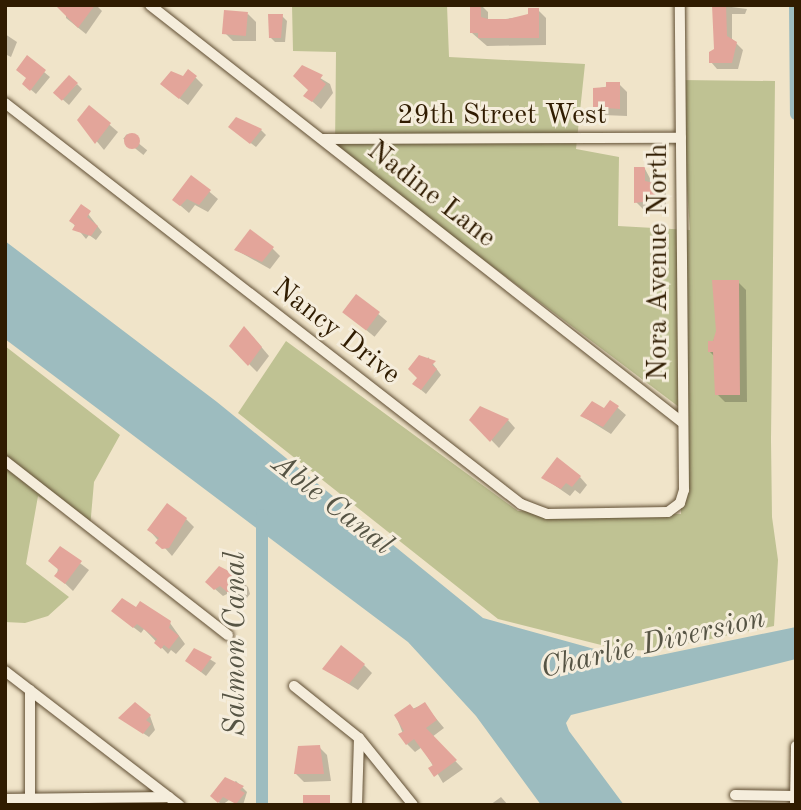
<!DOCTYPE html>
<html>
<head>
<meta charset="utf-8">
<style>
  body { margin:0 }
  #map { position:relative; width:801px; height:810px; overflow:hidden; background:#f0e4c9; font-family:"Old Standard TT",serif }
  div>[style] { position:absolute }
  .green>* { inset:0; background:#bfc293 }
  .water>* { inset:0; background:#9dbcbf }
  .shadow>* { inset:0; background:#0003; transform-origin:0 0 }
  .canal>* { height:12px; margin:-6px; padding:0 6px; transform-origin:6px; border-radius:6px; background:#9dbcbf }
  .building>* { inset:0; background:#e3a59a; transform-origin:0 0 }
  .round { border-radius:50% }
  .roads { filter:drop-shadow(0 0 2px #604e33) drop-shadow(0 0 2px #604e33) }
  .street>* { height:10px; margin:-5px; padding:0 5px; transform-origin:5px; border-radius:5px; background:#f5eddc }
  span { translate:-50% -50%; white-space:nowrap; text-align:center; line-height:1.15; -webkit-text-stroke:6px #f5eddc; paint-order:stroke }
  .street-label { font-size:28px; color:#301c01 }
  .water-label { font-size:30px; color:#565444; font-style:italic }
  .frame { position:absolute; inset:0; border:7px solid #301c01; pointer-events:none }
</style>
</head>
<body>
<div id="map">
  <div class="green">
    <i style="clip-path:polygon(292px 5px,447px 5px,449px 57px,585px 64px,576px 149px,619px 157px,618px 226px,690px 230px,679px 80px,775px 81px,771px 440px,772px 517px,778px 560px,774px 626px,651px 651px,617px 649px,498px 619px,238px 413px,286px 341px,518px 511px,681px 514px,679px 407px,335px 148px,336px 52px,293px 51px)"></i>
    <i style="clip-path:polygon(5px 346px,120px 435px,94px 482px,90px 528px,38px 496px,26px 564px,69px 597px,48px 616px,25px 623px,5px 622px)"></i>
  </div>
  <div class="water">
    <i style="clip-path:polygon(5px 241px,217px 402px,483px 618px,616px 655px,651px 657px,796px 627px,796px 659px,571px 715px,566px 723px,569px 731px,624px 805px,541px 805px,476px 716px,408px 642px,5px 339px)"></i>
  </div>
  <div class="shadow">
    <i style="clip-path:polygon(66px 5px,96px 5px,102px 11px,86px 34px,66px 18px)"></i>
    <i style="clip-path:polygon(471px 5px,481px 5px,488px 12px,488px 21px,530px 16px,538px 10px,546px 18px,546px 45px,487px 46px,472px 33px)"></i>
    <i style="clip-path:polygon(716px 5px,747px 9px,745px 14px,732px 14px,732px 39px,743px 50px,738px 69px,717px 69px,711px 62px,716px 50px)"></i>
    <i style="clip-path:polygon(248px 14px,256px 22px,256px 41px,233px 41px,225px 33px)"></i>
    <i style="clip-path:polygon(282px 16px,287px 21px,285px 42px,275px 42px,270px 37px)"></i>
    <i style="clip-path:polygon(5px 34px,17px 42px,11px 57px,5px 54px)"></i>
    <i style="clip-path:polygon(27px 58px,50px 77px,36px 94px,29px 88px)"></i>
    <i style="clip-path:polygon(302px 67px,330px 84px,333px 93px,321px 109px,306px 96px,310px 90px)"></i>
    <i style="clip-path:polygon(183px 78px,196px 78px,203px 85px,188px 105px,170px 91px)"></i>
    <i style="clip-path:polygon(77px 84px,82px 89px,69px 105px,61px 98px)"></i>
    <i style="clip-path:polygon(619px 84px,627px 92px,627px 116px,603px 115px,595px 107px,595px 89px)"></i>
    <i style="clip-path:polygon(89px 107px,118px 132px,104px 150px,79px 120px)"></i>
    <i style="clip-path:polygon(261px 130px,266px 135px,256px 147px,235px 131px)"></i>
    <i style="left:127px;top:134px;width:26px;height:6px;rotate:39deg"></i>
    <i style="clip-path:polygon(645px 169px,653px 184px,666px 193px,666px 207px,644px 210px,636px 202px)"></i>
    <i style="clip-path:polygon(192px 177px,218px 199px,208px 212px,195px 205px,189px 213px,174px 200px)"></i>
    <i style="clip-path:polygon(82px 206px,102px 232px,96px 240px,89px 235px,86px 239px,71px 221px)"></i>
    <i style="clip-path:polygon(272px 248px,280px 256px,270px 269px,236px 250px)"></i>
    <i style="clip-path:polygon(738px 282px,746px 290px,747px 402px,725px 402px,717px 394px,715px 357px,709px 351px)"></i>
    <i style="left:356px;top:296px;width:40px;height:20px;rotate:39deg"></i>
    <i style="clip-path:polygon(252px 336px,269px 356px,257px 372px,231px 346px)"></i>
    <i style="clip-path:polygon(428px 357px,441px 375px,426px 394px,420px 389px)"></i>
    <i style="clip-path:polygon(611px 402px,626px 415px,611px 434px,582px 416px,605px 410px)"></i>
    <i style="clip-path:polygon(472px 420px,508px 420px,515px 428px,499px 448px)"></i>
    <i style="clip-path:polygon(580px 477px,587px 485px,580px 494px,575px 490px,570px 496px,544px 478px)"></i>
    <i style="clip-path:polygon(186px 519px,194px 527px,172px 556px,149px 530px)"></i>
    <i style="clip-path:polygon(60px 548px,89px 570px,73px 591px,57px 576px)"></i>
    <i style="clip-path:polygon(230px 570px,248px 587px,250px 594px,242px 604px,229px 593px,223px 596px,207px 582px)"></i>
    <i style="clip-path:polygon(120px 617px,170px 623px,185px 644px,176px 654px,171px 650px,168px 654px,144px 629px,141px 633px)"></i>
    <i style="clip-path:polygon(195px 650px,216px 663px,206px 676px,192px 665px)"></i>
    <i style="clip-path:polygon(364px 665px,372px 673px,358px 690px,325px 669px)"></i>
    <i style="clip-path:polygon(424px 704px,444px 728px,432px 737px,463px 769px,443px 783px,422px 747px,415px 752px,407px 744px,396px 716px)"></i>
    <i style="clip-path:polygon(150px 716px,155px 730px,149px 737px,120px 718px)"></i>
    <i style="clip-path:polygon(319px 747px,327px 755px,331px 781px,304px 782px,296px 774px)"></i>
    <i style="clip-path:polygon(236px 781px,247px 792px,243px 805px,229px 800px,222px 805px,212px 796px)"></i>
    <i style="clip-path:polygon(501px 797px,508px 805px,490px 805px)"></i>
  </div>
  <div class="canal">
    <i style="left:795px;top:5px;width:109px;rotate:89.5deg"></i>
    <i style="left:262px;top:805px;width:290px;rotate:-90deg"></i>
  </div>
  <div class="building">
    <i style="clip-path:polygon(55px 5px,95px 5px,78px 28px)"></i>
    <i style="clip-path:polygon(470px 5px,481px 5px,481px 17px,488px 19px,508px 19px,528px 14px,528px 8px,539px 8px,539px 38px,478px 38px,478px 33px,470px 33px)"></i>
    <i style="clip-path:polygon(712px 5px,726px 5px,727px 36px,737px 42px,732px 63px,709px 63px,709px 52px,714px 49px)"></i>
    <i style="left:224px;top:10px;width:24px;height:24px;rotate:5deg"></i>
    <i style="clip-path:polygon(268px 14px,283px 14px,281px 38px,269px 38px)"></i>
    <i style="clip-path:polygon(27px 55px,46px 70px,30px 91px,22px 84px,26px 78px,16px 70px)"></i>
    <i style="clip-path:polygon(302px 65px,323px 75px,320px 79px,326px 84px,312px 102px,303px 96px,308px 90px,293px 76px)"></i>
    <i style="clip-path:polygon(188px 69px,197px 76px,179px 99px,160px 84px,171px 71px,183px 76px)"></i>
    <i style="left:69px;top:75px;width:12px;height:24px;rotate:42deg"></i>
    <i style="clip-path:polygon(606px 82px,620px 82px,620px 109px,593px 107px,593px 88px,606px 87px)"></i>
    <i style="clip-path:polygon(89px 105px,111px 123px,95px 144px,77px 120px)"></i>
    <i style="clip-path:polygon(236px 117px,262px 129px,250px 144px,228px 127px)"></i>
    <i class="round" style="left:124px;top:133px;width:16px;height:16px"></i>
    <i style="clip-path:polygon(634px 167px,645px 167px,645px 181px,659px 184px,659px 200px,634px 203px)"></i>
    <i style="clip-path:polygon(191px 175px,211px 190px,199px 205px,187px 199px,180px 206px,172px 200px)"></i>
    <i style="clip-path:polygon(81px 204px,91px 211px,87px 217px,98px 226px,91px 236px,72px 230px,75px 225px,69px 221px)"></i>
    <i style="clip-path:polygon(250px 229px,274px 247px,262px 262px,234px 250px)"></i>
    <i style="clip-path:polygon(712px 280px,739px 280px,740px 395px,715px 395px,713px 352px,708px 352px,708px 341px,713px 341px,716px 331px)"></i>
    <i style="left:356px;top:294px;width:30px;height:23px;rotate:37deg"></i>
    <i style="clip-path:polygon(244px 326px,262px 347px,248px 366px,229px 346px)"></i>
    <i style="clip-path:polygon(419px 355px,436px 361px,432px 365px,437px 369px,421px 390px,412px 384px,417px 378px,408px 369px)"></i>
    <i style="clip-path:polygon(610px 400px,619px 406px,603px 427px,580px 416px,592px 401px,604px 408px)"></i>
    <i style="clip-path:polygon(480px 406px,509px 419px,490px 442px,469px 420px)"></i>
    <i style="clip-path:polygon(557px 457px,581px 476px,572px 487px,566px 483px,561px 489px,541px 478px)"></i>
    <i style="clip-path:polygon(167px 503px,187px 518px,169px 548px,162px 549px,155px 543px,159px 538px,147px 530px)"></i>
    <i style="clip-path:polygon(60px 546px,82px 561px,65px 584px,54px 576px,59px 570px,48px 561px)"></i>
    <i style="clip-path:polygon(219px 566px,242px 578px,239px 582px,243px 585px,233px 597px,220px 586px,214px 590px,205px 582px)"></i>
    <i style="clip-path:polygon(122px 598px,136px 607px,140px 601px,171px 621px,169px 628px,179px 636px,169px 649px,164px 645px,161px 649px,154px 643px,157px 639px,137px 624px,133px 628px,111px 611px)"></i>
    <i style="clip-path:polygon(341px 645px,365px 664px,349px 684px,322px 669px)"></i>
    <i style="clip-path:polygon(194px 648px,212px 657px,201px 672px,185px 661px)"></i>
    <i style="clip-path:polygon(135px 702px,151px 715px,146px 720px,151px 724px,143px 734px,118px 718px)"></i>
    <i style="clip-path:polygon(425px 702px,437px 720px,426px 728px,457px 760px,434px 777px,428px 768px,433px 765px,414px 739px,406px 745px,398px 734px,404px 731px,394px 715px,410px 704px,414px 709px)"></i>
    <i style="clip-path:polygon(320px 745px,324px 774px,294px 774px,298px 746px)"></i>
    <i style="clip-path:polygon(225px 777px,244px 786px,240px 790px,245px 793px,236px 804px,223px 797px,218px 803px,210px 796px)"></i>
    <i style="left:303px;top:795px;width:27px;height:10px"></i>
  </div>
  <div class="roads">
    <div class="street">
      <i style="left:150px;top:5px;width:677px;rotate:38.1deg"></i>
      <i style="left:5px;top:103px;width:653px;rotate:37.85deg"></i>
      <i style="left:521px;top:504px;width:28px;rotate:21deg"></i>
      <i style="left:547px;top:514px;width:121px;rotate:-0.9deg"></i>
      <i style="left:668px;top:512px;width:15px;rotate:-37deg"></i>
      <i style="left:680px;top:503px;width:14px;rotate:-73deg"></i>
      <i style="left:684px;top:490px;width:485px;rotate:-90.5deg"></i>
      <i style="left:322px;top:139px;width:359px;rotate:-0.2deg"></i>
      <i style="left:5px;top:461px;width:283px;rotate:38deg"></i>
      <i style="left:5px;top:671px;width:220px;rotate:37.6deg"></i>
      <i style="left:294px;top:686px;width:83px;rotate:38.7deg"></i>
      <i style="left:359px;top:738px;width:86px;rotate:51.1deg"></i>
      <i style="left:735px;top:795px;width:60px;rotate:1deg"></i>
      <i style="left:5px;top:799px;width:164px;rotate:-0.7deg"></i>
      <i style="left:30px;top:805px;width:115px;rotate:-90deg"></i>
      <i style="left:357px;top:805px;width:67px;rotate:-88.3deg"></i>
      <i style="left:795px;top:805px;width:59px;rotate:-89deg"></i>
    </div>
  </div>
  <div class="street-label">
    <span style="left:502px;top:116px">29th Street West</span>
    <span style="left:431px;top:195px;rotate:38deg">Nadine Lane</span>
    <span style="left:659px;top:262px;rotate:-90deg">Nora Avenue North</span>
    <span style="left:336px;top:332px;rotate:38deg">Nancy Drive</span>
  </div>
  <div class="water-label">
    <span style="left:332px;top:505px;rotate:38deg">Able Canal</span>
    <span style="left:236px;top:644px;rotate:-90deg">Salmon Canal</span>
    <span style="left:653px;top:644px;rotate:-13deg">Charlie Diversion</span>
  </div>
  <div class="frame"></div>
</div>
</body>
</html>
